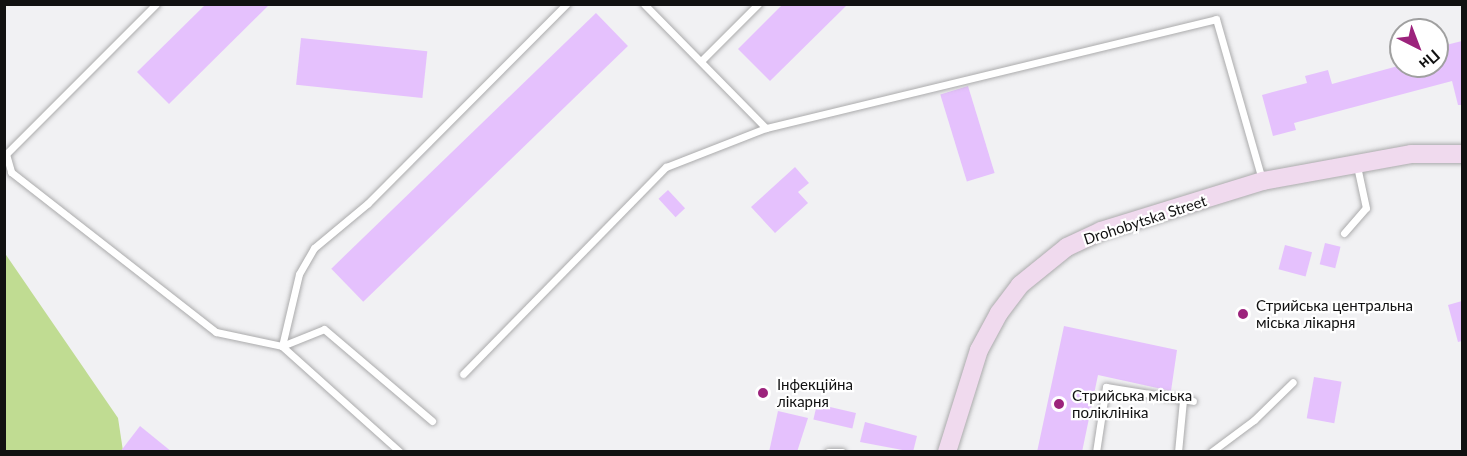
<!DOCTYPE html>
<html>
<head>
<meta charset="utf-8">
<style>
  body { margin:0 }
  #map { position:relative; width:1467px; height:456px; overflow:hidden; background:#f1f1f3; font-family:Lato,sans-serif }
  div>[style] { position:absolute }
  .green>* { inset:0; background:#c0dc92 }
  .building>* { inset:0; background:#e5c1fd; transform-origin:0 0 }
  .roads { filter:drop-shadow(0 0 2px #ababac) drop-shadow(0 0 2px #ababac) }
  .service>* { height:7px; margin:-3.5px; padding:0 3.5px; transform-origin:3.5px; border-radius:3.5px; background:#fff }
  .secondary>* { height:18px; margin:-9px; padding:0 9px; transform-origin:9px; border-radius:9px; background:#f0daee }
  .dots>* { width:16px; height:16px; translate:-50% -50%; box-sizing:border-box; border:3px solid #fff; border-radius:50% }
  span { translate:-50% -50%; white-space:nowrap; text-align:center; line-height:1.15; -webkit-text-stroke:4.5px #fff; paint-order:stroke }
  .street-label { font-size:15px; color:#111 }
  .poi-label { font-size:15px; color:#111 }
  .left { translate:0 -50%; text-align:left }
  .frame { position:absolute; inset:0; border:6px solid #111; pointer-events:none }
  .north { position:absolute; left:1389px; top:18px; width:60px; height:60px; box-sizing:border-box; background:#fff; border:2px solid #a0a0a0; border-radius:50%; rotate:138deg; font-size:16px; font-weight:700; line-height:24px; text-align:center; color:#111 }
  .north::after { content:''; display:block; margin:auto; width:21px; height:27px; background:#9c237c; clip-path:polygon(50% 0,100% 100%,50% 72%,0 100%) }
</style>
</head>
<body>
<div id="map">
  <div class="green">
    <i style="clip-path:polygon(4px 252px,118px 418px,123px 451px,5px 451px)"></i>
  </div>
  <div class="building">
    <i style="clip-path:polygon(206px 4px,270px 4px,169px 104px,137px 72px)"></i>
    <i style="clip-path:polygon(783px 4px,848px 4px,770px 81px,738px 49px)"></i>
    <i style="left:596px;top:13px;width:46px;height:368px;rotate:46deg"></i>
    <i style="left:301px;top:38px;width:127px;height:47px;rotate:6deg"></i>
    <i style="clip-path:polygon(1462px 41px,1462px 105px,1458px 105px,1452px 81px,1294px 123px,1296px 130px,1273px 136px,1262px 95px,1307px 83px,1305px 76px,1328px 70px,1332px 84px,1398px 66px,1437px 66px,1437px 55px,1444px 53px,1442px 46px)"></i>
    <i style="left:968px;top:86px;width:91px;height:29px;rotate:73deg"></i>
    <i style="clip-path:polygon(795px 167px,809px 183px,798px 192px,808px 203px,775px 233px,751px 207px)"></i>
    <i style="left:668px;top:190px;width:25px;height:13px;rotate:47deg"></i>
    <i style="left:1325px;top:243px;width:16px;height:22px;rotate:14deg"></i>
    <i style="left:1285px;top:245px;width:28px;height:25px;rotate:15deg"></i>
    <i style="clip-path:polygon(1462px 301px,1462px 341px,1458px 342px,1448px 305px)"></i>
    <i style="clip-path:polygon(1064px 326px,1177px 350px,1171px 391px,1098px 375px,1082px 452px,1037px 452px)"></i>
    <i style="left:1314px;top:377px;width:28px;height:42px;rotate:10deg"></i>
    <i style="left:817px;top:404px;width:40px;height:16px;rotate:13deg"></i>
    <i style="clip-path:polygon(778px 411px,808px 418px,797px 452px,769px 452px)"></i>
    <i style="clip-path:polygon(865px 422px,917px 436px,913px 452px,860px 442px)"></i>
    <i style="clip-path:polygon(140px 426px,172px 452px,120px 452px)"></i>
  </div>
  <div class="roads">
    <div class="service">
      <i style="left:156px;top:4px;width:212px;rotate:135deg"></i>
      <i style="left:6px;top:154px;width:19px;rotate:74deg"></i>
      <i style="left:11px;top:172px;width:260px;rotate:38deg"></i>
      <i style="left:216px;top:332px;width:67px;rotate:12deg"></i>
      <i style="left:282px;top:346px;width:45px;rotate:-22deg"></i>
      <i style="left:324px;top:329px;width:142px;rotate:40.4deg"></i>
      <i style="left:644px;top:4px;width:174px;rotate:45.5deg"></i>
      <i style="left:701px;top:61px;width:81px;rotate:-45deg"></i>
      <i style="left:1344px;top:233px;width:33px;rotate:-49deg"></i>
      <i style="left:1366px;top:208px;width:43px;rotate:-102.1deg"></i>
      <i style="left:463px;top:374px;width:290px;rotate:-45.6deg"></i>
      <i style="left:666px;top:167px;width:107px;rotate:-21.3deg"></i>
      <i style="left:766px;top:128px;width:463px;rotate:-13.6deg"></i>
      <i style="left:1216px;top:19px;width:166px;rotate:74deg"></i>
      <i style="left:400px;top:452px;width:159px;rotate:-138.1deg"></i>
      <i style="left:282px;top:346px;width:74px;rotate:-76.7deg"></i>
      <i style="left:299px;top:274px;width:30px;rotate:-60deg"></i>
      <i style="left:314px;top:248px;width:70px;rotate:-39.8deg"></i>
      <i style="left:368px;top:203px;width:281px;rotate:-45.1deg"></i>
      <i style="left:828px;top:452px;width:14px"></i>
      <i style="left:1096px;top:452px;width:66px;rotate:-81.3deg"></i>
      <i style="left:1106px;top:387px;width:88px;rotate:9.1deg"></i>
      <i style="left:1178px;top:452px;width:52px;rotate:-84.5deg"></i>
      <i style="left:1211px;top:452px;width:54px;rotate:-36.7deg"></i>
      <i style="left:1254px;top:420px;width:54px;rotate:-44.3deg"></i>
    </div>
    <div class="secondary">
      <i style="left:947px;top:452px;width:107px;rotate:-72.6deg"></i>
      <i style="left:979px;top:350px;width:42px;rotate:-61.6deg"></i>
      <i style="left:999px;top:313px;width:35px;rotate:-53deg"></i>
      <i style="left:1020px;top:285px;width:60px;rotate:-39deg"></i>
      <i style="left:1067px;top:247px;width:38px;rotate:-25deg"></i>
      <i style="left:1101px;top:231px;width:170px;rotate:-17.2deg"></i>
      <i style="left:1263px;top:181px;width:150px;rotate:-10.3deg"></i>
      <i style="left:1411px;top:154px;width:51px"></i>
    </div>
  </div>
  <div class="dots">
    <i style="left:1243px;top:314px;background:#9c237c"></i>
    <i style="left:763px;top:393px;background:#9c237c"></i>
    <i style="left:1059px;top:404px;background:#9c237c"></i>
  </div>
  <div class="street-label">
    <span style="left:1145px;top:220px;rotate:-18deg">Drohobytska Street</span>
  </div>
  <div class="poi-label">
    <span class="left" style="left:1256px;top:314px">Стрийська центральна<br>міська лікарня</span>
    <span class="left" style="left:777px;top:393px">Інфекційна<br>лікарня</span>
    <span class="left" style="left:1072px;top:404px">Стрийська міська<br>поліклініка</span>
  </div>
  <div class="frame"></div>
  <div class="north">Пн</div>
</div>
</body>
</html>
